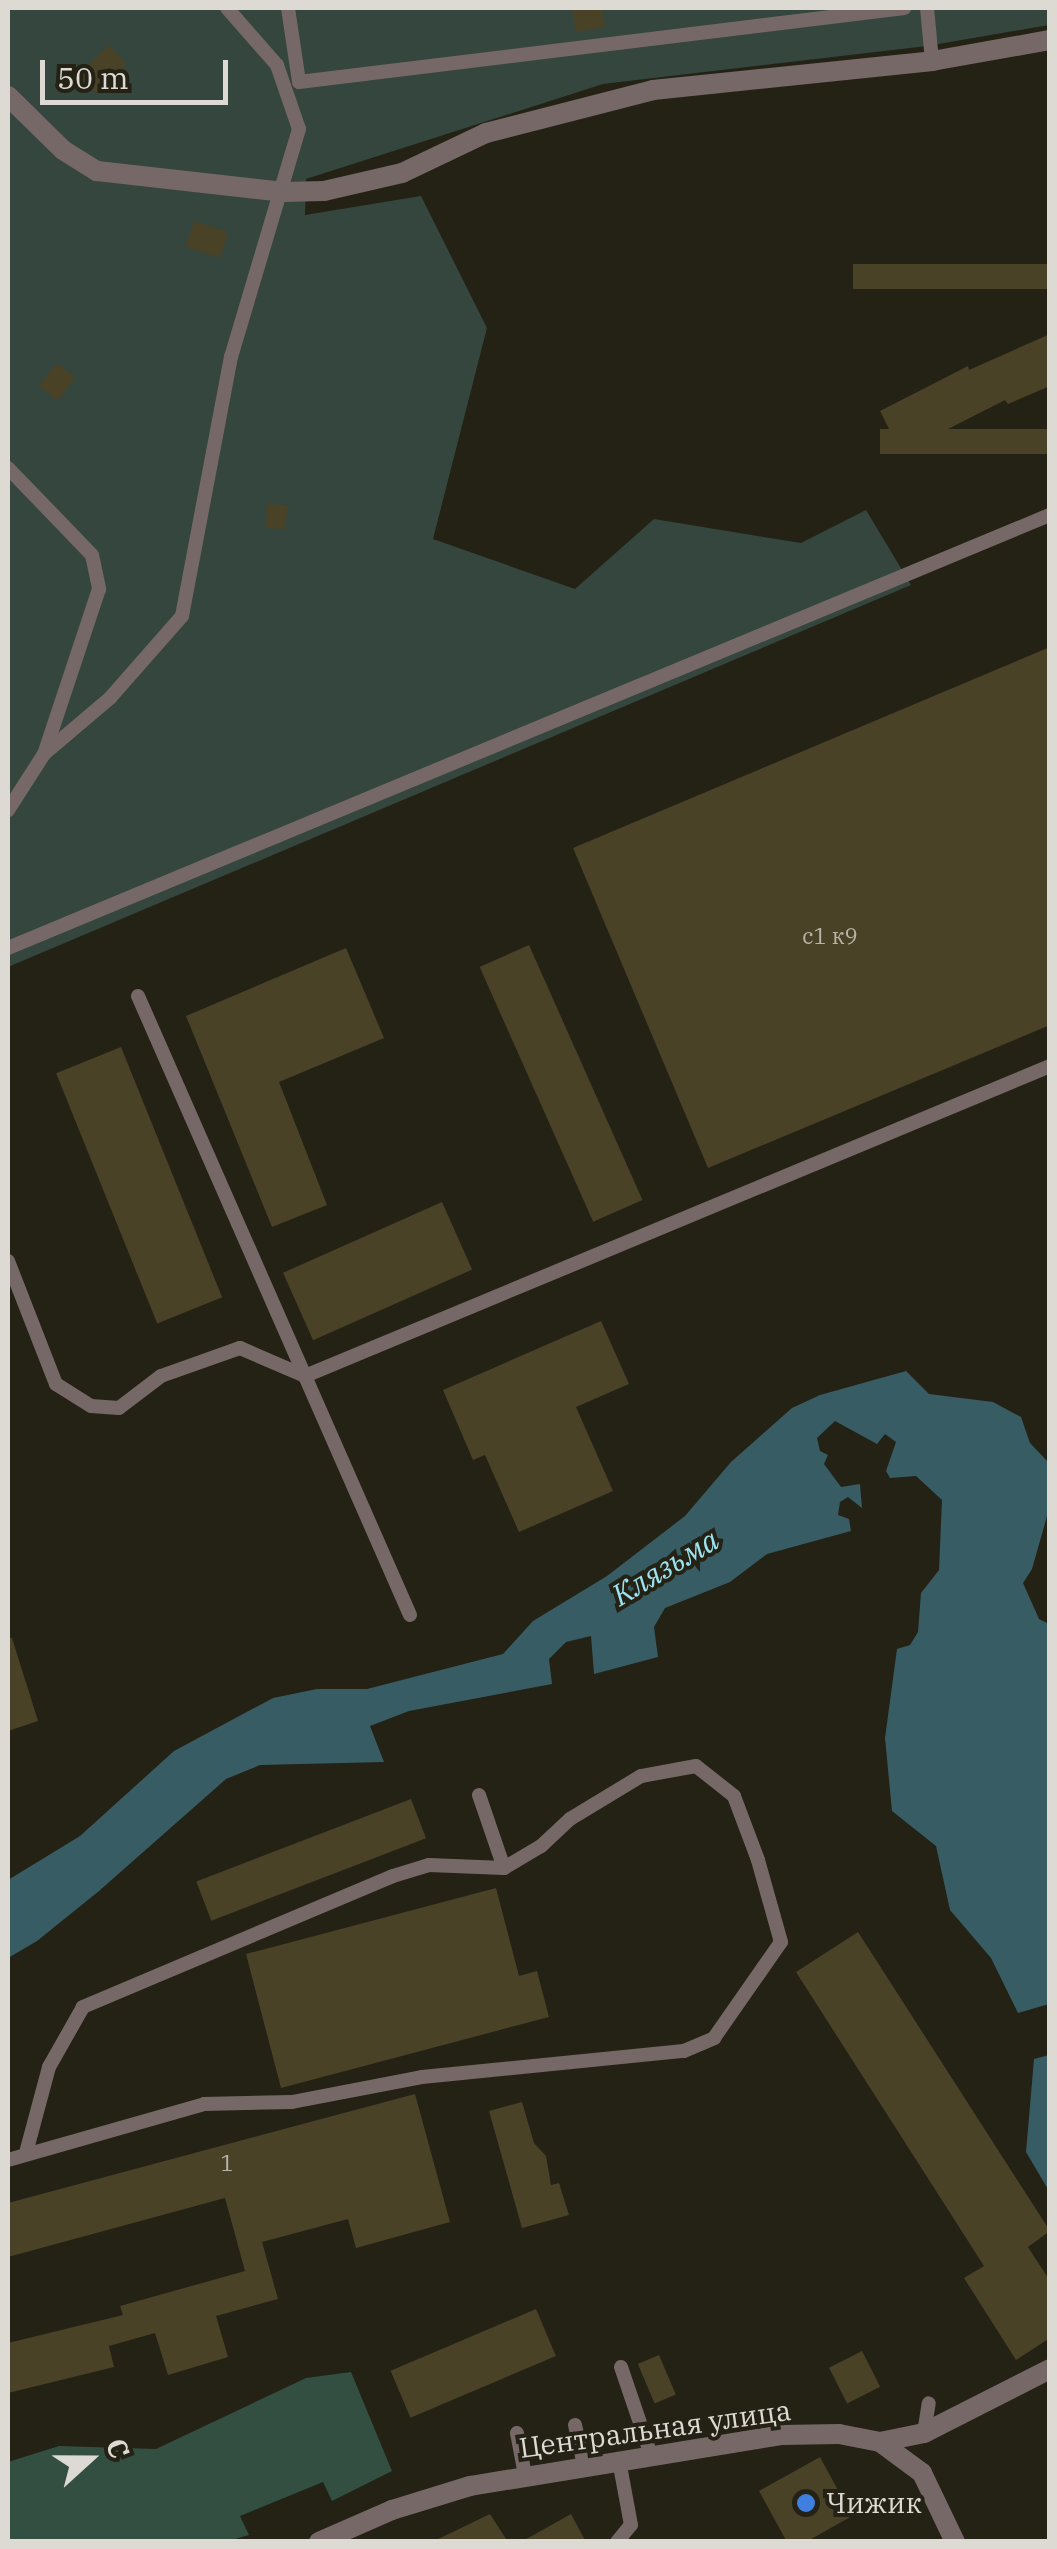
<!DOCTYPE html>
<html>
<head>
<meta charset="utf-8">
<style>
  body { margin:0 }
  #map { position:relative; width:1057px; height:2549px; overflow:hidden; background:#242115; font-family:"IBM Plex Serif",serif }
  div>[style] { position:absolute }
  .green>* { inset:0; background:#34463d }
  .forest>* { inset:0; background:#324f41 }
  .water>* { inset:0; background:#385c63 }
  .building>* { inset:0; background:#4a4227; transform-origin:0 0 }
  .service>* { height:14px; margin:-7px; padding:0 7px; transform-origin:7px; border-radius:7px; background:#776868 }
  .minor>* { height:20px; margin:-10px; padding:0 10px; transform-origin:10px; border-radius:10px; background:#776868 }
  .tertiary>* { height:20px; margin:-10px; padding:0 10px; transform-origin:10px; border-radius:10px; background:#776868 }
  .dots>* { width:28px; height:28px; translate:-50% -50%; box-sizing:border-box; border:5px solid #242115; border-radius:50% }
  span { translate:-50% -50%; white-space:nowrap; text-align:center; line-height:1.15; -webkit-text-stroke:8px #242115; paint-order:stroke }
  .number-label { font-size:22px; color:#b8b4a7 }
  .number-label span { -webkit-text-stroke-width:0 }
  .street-label { font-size:28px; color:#dcdad2 }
  .poi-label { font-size:28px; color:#dcdad2 }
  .left { translate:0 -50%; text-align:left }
  .water-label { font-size:30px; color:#9ce3f1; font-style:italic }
  .frame { position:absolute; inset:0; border:10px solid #dcdad2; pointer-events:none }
  .north { position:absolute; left:40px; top:2409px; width:100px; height:100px; -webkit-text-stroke:8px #242115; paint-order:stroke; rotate:69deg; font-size:28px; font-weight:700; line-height:40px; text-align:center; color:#dcdad2 }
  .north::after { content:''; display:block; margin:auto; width:35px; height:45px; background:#dcdad2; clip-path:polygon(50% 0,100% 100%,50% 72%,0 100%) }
  .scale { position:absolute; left:40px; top:60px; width:188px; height:45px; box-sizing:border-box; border:5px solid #dcdad2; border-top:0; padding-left:12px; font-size:30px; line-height:35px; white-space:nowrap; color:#dcdad2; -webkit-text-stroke:8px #242115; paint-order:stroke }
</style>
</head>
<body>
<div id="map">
  <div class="green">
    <i style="clip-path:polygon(8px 8px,1049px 8px,1049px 25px,927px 46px,603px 84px,306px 179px,305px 215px,421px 196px,487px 328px,433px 539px,575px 589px,654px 519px,801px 543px,866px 510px,911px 585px,8px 967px)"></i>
  </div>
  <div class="forest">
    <i style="clip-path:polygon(351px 2372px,392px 2471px,332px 2501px,323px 2482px,240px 2516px,249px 2535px,228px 2541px,8px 2541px,8px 2462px,59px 2446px,156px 2449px,306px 2378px)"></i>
  </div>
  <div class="water">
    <i style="clip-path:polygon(906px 1371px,929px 1394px,993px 1402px,1021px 1417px,1030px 1443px,1049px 1463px,1049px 1509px,1032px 1569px,1023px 1583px,1039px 1619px,1049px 1624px,1049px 2004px,1018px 2013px,991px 1958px,950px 1910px,936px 1846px,892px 1811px,885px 1738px,897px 1649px,910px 1645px,918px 1632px,921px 1593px,939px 1570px,942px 1500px,916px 1476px,890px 1478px,886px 1471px,896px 1442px,885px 1434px,877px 1444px,835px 1421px,817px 1438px,820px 1451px,828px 1455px,824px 1464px,841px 1487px,860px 1484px,862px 1508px,848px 1497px,840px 1502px,838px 1515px,849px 1519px,851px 1531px,767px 1554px,730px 1582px,665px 1608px,654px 1627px,658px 1657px,594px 1674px,591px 1636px,566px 1642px,549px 1659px,552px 1684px,409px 1711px,370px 1726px,384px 1762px,260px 1765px,226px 1779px,99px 1891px,37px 1941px,8px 1958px,8px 1880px,80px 1836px,174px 1751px,273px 1698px,317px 1689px,367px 1689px,503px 1654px,533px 1621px,607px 1576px,685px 1516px,731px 1462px,792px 1408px,820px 1395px)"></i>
    <i style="clip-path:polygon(1049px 2055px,1050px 2055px,1049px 2191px,1026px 2152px,1034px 2059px)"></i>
  </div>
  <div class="building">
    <i style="clip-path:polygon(572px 8px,602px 8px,605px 27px,576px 32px)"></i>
    <i style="left:109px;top:45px;width:26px;height:42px;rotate:47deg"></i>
    <i style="left:194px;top:221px;width:36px;height:27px;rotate:18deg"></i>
    <i style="left:1050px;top:264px;width:25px;height:197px;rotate:90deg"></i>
    <i style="clip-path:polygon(1050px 334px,1050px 386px,1008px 404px,1005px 400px,901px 453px,880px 411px,968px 366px,969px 370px)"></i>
    <i style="left:56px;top:363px;width:24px;height:29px;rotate:36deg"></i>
    <i style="left:1050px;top:429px;width:25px;height:170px;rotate:90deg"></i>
    <i style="left:267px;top:504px;width:20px;height:24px;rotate:3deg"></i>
    <i style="clip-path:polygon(1050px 647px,1050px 1025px,708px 1168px,573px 848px)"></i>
    <i style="left:529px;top:945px;width:279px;height:54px;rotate:66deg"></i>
    <i style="clip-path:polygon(346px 948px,384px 1038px,279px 1082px,327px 1205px,272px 1227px,186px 1016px)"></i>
    <i style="left:121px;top:1047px;width:270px;height:70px;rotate:68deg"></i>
    <i style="left:442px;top:1202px;width:74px;height:174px;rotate:66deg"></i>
    <i style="clip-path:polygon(601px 1321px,629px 1384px,576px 1407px,613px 1491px,519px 1532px,485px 1455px,473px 1460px,443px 1390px)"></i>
    <i style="clip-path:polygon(8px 1638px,12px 1638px,38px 1721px,8px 1731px)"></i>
    <i style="left:411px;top:1799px;width:42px;height:230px;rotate:69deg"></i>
    <i style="clip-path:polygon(496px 1888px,519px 1976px,537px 1971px,549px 2017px,281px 2088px,246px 1954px)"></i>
    <i style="clip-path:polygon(858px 1932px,1050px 2231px,1028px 2247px,1050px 2281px,1050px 2338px,1016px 2360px,964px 2278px,984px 2266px,796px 1972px)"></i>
    <i style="clip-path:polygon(415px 2094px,450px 2222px,356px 2248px,348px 2219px,262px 2242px,278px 2299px,216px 2316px,228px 2357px,168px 2375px,155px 2333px,109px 2346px,114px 2367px,8px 2393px,8px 2343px,123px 2315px,120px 2306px,245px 2271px,225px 2198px,8px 2257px,8px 2203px)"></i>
    <i style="clip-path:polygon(522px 2102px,534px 2143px,546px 2156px,551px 2185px,559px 2183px,569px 2215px,522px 2228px,489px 2111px)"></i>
    <i style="left:536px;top:2309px;width:51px;height:158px;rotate:67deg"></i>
    <i style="left:862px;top:2351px;width:40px;height:37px;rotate:63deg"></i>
    <i style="left:659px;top:2355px;width:43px;height:23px;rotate:67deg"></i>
    <i style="clip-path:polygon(820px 2457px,852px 2516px,806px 2542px,787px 2542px,759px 2491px)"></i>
    <i style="clip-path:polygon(490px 2514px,508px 2542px,432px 2542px)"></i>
    <i style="clip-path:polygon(571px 2514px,586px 2542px,521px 2542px)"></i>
  </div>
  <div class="service">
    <i style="left:288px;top:8px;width:75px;rotate:81.5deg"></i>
    <i style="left:299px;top:82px;width:610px;rotate:-6.97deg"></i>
    <i style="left:927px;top:8px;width:53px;rotate:84.6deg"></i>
    <i style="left:8px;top:468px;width:121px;rotate:46deg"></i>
    <i style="left:92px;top:555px;width:35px;rotate:78deg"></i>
    <i style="left:99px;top:589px;width:174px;rotate:108.4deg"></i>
    <i style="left:44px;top:754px;width:67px;rotate:122.7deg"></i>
    <i style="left:44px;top:754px;width:87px;rotate:-40.3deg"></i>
    <i style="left:110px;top:698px;width:109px;rotate:-48.7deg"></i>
    <i style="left:182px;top:616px;width:264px;rotate:-79.3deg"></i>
    <i style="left:231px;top:357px;width:238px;rotate:-73.4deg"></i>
    <i style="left:299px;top:129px;width:68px;rotate:-109deg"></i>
    <i style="left:277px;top:65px;width:76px;rotate:-131.3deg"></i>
    <i style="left:8px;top:948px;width:1128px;rotate:-22.57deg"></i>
    <i style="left:138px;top:996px;width:676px;rotate:66.28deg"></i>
    <i style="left:8px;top:1261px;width:132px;rotate:68.7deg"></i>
    <i style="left:56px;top:1384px;width:41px;rotate:32.2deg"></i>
    <i style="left:91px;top:1406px;width:28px;rotate:4deg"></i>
    <i style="left:119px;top:1408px;width:53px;rotate:-37.3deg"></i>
    <i style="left:161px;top:1376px;width:84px;rotate:-19.5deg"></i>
    <i style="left:240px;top:1348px;width:71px;rotate:23.3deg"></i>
    <i style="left:305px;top:1376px;width:807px;rotate:-22.59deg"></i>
    <i style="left:479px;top:1795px;width:77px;rotate:71.1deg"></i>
    <i style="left:8px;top:2160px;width:204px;rotate:-15.9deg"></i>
    <i style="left:204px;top:2104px;width:88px;rotate:-1.3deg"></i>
    <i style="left:292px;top:2102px;width:132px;rotate:-10.9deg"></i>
    <i style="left:422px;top:2077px;width:263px;rotate:-5.7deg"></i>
    <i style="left:684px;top:2051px;width:33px;rotate:-23deg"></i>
    <i style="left:714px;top:2038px;width:117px;rotate:-55.1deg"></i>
    <i style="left:781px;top:1942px;width:85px;rotate:-105.7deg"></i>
    <i style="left:758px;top:1860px;width:68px;rotate:-110.6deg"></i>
    <i style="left:734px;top:1796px;width:48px;rotate:-141.7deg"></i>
    <i style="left:696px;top:1766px;width:56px;rotate:169.7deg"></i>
    <i style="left:641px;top:1776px;width:83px;rotate:148.8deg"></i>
    <i style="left:570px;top:1819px;width:40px;rotate:137deg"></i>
    <i style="left:541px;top:1846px;width:43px;rotate:149.3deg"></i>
    <i style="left:504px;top:1868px;width:75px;rotate:-177.7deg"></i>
    <i style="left:429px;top:1865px;width:38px;rotate:163deg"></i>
    <i style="left:393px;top:1876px;width:337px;rotate:157.1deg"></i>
    <i style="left:83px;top:2007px;width:69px;rotate:119.5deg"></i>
    <i style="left:49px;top:2067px;width:89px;rotate:105deg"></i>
    <i style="left:621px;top:2367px;width:93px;rotate:71.2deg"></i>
    <i style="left:575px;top:2425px;width:41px;rotate:77.3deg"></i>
    <i style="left:517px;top:2433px;width:43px;rotate:79.2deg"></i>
    <i style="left:924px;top:2433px;width:30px;rotate:-81deg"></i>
    <i style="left:617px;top:2542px;width:22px;rotate:-51deg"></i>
    <i style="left:631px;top:2525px;width:66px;rotate:-100.5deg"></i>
  </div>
  <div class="minor">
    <i style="left:8px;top:96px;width:77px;rotate:44.5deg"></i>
    <i style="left:63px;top:150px;width:40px;rotate:32deg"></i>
    <i style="left:97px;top:171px;width:187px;rotate:6.4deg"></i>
    <i style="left:283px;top:192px;width:41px;rotate:-1.4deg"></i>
    <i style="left:324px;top:191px;width:80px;rotate:-13deg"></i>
    <i style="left:402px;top:173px;width:93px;rotate:-25.5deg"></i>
    <i style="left:486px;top:133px;width:172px;rotate:-14.4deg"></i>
    <i style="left:653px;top:90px;width:281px;rotate:-5.9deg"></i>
    <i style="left:932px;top:61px;width:120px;rotate:-10.1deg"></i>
    <i style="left:880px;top:2442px;width:45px;rotate:-11.6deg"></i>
    <i style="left:924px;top:2433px;width:141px;rotate:-26.9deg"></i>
  </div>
  <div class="tertiary">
    <i style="left:319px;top:2542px;width:80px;rotate:-23.7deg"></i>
    <i style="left:392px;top:2510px;width:82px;rotate:-17.1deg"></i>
    <i style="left:470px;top:2486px;width:315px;rotate:-9.3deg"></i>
    <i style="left:781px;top:2435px;width:58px;rotate:-1deg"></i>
    <i style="left:839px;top:2434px;width:42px;rotate:11deg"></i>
    <i style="left:880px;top:2442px;width:52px;rotate:36.4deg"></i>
    <i style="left:922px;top:2473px;width:76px;rotate:64.4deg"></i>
  </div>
  <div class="dots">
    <i style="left:806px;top:2503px;background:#3f7fe0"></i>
  </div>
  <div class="number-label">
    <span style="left:830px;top:936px">с1 к9</span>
    <span style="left:227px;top:2163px">1</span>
  </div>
  <div class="street-label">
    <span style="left:655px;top:2429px;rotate:-8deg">Центральная улица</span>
  </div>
  <div class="poi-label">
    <span class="left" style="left:826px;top:2503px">Чижик</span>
  </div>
  <div class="water-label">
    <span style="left:665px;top:1567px;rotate:-31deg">Клязьма</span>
  </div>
  <div class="frame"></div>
  <div class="north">С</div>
  <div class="scale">50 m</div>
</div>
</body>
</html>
